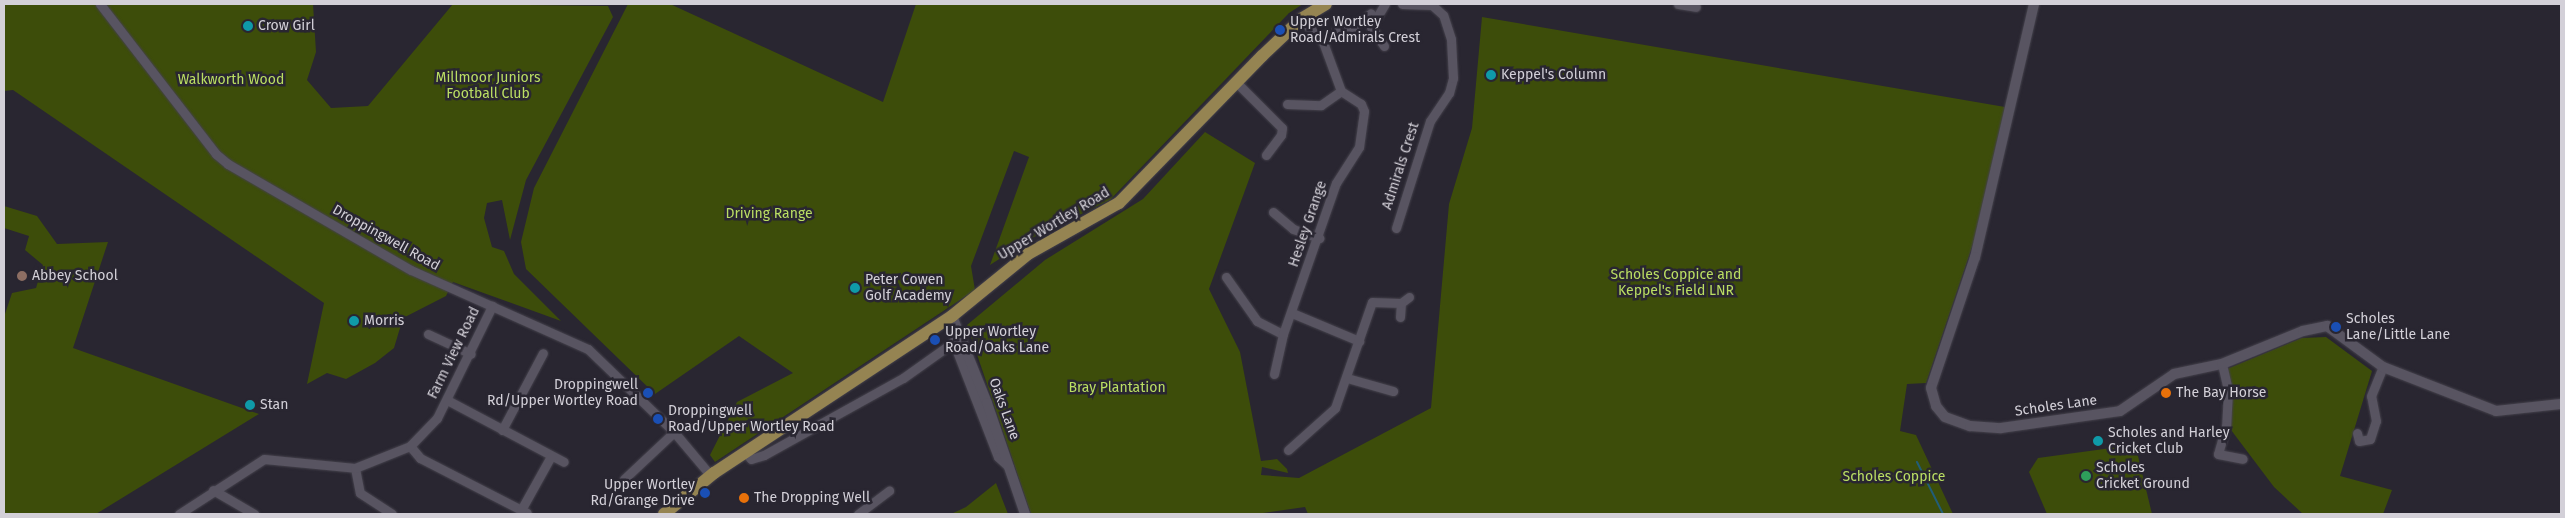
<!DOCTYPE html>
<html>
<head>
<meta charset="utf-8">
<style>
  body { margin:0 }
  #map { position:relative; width:2565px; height:518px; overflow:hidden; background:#292631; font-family:"Fira Sans",sans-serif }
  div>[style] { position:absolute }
  .green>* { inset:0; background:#3d4d0a }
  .stream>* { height:2px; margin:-1px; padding:0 1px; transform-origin:1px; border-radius:1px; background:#215d78 }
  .roads { filter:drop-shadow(0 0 1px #44414b) drop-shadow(0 0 1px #44414b) }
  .minor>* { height:9px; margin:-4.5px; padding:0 4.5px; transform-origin:4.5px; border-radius:4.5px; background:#585461 }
  .tertiary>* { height:10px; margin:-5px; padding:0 5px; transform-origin:5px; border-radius:5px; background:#585461 }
  .primary>* { height:12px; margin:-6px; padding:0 6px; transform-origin:6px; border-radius:6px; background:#958452 }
  .dots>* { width:14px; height:14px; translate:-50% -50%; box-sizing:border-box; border:2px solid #292631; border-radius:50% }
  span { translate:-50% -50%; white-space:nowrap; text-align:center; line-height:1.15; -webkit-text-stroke:5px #292631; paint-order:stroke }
  .poi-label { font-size:14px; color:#d3d0d8 }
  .left { translate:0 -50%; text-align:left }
  .right { translate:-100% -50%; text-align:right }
  .park-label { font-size:14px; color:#bbdf63 }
  .street-label { font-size:14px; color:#d3d0d8 }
  .frame { position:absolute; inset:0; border:5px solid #d3d0d8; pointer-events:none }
</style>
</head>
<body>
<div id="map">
  <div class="green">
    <i style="clip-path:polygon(4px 4px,313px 4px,316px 52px,307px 80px,331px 108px,368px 106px,453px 4px,608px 6px,613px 17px,526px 180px,510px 240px,502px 200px,487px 203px,484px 218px,492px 247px,504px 251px,514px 274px,561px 321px,453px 282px,446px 296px,403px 318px,394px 348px,375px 363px,346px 379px,327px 373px,307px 384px,324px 303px,13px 90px,4px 91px)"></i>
    <i style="clip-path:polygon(628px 4px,670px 4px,883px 102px,916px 4px,1303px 4px,1289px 13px,1110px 200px,1030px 239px,990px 265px,1029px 157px,1014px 151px,971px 266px,975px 290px,715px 462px,710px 455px,737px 402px,793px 373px,739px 336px,655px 394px,526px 269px,521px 242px,534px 188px)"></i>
    <i style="clip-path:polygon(1482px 17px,2005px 107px,1974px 241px,1926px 383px,1907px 384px,1900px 431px,1916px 435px,1953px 514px,1308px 514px,1305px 507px,1256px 514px,1031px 514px,967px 325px,1045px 260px,1143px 199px,1205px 132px,1255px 163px,1209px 289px,1240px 352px,1261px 461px,1277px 459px,1287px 469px,1288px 473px,1262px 467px,1261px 475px,1299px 478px,1431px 408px,1449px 204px,1472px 128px)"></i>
    <i style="clip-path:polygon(4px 206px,37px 216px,57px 244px,108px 242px,73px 348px,259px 414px,96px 514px,4px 514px,4px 317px,12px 293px,36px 288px,43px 265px,25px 250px,29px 236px,4px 228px)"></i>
    <i style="clip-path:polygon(2326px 337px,2372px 371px,2340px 476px,2392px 490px,2383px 514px,2303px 514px,2274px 487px,2231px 430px,2227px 369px,2302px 338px)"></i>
    <i style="clip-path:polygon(2126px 446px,2138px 456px,2152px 514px,2047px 514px,2029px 472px,2038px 458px)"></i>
    <i style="clip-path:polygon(996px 483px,1008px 514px,951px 514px,966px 507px)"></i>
  </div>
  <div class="stream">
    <i style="left:1917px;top:462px;width:58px;rotate:63.4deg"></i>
  </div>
  <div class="roads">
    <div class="minor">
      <i style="left:100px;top:4px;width:190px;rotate:52.3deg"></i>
      <i style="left:216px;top:154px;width:16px;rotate:40deg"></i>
      <i style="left:228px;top:164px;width:211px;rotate:30.1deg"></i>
      <i style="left:411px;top:270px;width:194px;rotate:24.1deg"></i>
      <i style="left:588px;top:349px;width:120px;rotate:44deg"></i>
      <i style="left:674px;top:432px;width:57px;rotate:49.9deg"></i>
      <i style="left:1678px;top:4px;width:18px;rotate:9deg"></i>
      <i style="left:1323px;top:42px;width:26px;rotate:-40deg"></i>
      <i style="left:1343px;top:25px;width:8px;rotate:30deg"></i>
      <i style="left:1350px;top:29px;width:26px;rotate:-37deg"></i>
      <i style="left:1384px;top:46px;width:23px;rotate:-124deg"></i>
      <i style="left:1371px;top:27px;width:27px;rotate:-59deg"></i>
      <i style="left:1238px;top:84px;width:62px;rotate:45deg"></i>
      <i style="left:1282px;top:128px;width:7px;rotate:98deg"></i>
      <i style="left:1281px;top:135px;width:25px;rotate:127deg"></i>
      <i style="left:1287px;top:104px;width:34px;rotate:2deg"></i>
      <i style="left:1321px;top:105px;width:24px;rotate:-35deg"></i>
      <i style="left:1273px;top:212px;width:26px;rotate:40deg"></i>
      <i style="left:1293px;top:229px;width:28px;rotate:19deg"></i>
      <i style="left:1396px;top:228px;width:112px;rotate:-72.4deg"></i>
      <i style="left:1430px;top:121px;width:34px;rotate:-56deg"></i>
      <i style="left:1449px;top:93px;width:16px;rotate:-75deg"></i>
      <i style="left:1453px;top:78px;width:39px;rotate:-93deg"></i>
      <i style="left:1451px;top:39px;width:25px;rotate:-108deg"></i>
      <i style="left:1443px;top:15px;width:15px;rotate:-138deg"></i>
      <i style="left:1432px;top:5px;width:30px;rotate:-178deg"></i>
      <i style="left:1226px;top:277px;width:54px;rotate:54.8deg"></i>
      <i style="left:1257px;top:321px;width:29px;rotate:27deg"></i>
      <i style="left:1292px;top:313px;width:73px;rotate:22.7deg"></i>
      <i style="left:1400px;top:317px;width:14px;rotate:-86deg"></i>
      <i style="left:1401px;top:303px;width:10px;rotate:-37deg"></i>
      <i style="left:428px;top:334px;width:47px;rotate:24.9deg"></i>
      <i style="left:953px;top:341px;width:124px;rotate:68.8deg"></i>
      <i style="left:998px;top:457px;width:15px;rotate:42deg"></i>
      <i style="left:2222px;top:364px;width:28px;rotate:77deg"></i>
      <i style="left:2228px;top:391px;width:35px;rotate:93deg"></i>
      <i style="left:2226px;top:426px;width:29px;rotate:106deg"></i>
      <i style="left:2218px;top:454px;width:25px;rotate:11deg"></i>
      <i style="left:1274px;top:374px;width:41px;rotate:-77.3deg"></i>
      <i style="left:1283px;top:334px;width:160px;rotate:-70.7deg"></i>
      <i style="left:1336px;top:183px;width:43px;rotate:-57.4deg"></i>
      <i style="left:1359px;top:147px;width:36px;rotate:-82deg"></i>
      <i style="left:1364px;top:111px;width:8px;rotate:-113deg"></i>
      <i style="left:1361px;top:104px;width:24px;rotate:-147deg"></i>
      <i style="left:1341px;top:91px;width:52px;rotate:-110.2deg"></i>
      <i style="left:1323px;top:42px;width:32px;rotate:-134deg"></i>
      <i style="left:1347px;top:378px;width:48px;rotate:15.8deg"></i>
      <i style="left:447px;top:400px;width:132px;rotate:27.9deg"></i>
      <i style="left:502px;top:430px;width:87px;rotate:-62deg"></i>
      <i style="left:2357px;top:433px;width:8px;rotate:76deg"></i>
      <i style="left:2359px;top:441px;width:11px;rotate:-10deg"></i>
      <i style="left:2370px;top:439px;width:19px;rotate:-72deg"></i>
      <i style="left:2376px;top:421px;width:25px;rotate:-101deg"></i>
      <i style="left:2371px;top:396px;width:31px;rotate:-68deg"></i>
      <i style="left:410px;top:446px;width:16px;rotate:50deg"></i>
      <i style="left:420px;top:458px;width:120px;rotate:27.2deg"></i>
      <i style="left:1288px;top:450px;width:63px;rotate:-41.8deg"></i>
      <i style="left:1335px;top:408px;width:112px;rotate:-70.8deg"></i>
      <i style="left:1372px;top:302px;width:29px;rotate:2deg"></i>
      <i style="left:745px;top:452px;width:9px;rotate:49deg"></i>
      <i style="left:751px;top:459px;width:14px;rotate:-17deg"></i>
      <i style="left:764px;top:455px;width:159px;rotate:-29deg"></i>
      <i style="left:903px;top:378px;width:72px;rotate:-35.4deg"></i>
      <i style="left:355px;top:468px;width:25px;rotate:79deg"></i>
      <i style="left:360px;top:493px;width:38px;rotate:33deg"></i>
      <i style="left:624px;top:479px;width:69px;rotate:-43.2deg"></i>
      <i style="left:213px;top:490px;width:48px;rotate:30.3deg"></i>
      <i style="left:521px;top:510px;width:62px;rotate:-60.9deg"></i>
      <i style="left:179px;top:514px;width:101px;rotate:-32.9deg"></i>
      <i style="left:264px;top:459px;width:91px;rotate:5.6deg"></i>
      <i style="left:355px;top:468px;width:59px;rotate:-21.8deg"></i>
      <i style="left:410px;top:446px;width:39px;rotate:-46deg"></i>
      <i style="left:437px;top:418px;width:125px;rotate:-63.8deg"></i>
      <i style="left:858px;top:514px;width:39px;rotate:-37deg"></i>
    </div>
    <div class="tertiary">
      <i style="left:2034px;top:4px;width:260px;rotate:103.1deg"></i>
      <i style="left:1975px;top:257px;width:138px;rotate:108.6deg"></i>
      <i style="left:1931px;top:388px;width:19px;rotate:74deg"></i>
      <i style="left:1936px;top:406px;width:14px;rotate:51deg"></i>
      <i style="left:1945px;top:417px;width:27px;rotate:20deg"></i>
      <i style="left:1970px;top:426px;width:31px;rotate:4deg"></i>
      <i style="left:2001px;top:428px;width:120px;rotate:-8.1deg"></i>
      <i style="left:2120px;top:411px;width:65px;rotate:-34.4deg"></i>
      <i style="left:2174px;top:374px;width:49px;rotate:-11.8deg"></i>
      <i style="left:2222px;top:364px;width:87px;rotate:-22.2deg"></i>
      <i style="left:2303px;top:331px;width:25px;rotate:-12deg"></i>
      <i style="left:2327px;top:326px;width:69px;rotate:36.2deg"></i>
      <i style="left:2383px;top:367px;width:121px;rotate:21.3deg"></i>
      <i style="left:2496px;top:411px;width:65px;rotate:-6.1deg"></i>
      <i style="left:952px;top:316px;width:94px;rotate:68.1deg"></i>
      <i style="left:987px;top:403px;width:117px;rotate:71.1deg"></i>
    </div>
    <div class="primary">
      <i style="left:664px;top:514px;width:65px;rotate:-39.4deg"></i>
      <i style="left:714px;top:473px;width:285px;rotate:-33.4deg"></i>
      <i style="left:952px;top:316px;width:98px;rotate:-39.2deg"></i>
      <i style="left:1028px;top:254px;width:104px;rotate:-29.3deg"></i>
      <i style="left:1119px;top:203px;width:205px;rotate:-45.8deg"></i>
      <i style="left:1262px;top:56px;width:54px;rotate:-43.5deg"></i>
      <i style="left:1301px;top:19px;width:29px;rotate:-31deg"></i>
    </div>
  </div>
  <div class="dots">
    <i style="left:248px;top:26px;background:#0f9aa8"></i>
    <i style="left:1280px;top:30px;background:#1a4fb4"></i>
    <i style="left:1491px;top:75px;background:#0f9aa8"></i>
    <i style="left:22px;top:276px;background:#8d6e63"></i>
    <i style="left:855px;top:288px;background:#0f9aa8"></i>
    <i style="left:354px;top:321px;background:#0f9aa8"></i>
    <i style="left:2336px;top:327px;background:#1a4fb4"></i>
    <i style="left:935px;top:340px;background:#1a4fb4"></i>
    <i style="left:648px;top:393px;background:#1a4fb4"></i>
    <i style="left:2166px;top:393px;background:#e8710a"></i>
    <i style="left:250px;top:405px;background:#0f9aa8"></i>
    <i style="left:658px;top:419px;background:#1a4fb4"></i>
    <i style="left:2098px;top:441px;background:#0f9aa8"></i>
    <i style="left:2086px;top:476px;background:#2e9e5b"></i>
    <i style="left:705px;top:493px;background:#1a4fb4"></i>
    <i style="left:744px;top:498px;background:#e8710a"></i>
  </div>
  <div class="poi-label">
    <span class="left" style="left:1290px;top:30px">Upper Wortley<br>Road/Admirals Crest</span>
    <span class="left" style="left:258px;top:26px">Crow Girl</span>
    <span class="left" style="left:1501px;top:75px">Keppel's Column</span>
    <span class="left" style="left:32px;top:276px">Abbey School</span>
    <span class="left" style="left:865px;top:288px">Peter Cowen<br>Golf Academy</span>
    <span class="left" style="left:2346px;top:327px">Scholes<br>Lane/Little Lane</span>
    <span class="left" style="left:364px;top:321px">Morris</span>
    <span class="left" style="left:945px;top:340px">Upper Wortley<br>Road/Oaks Lane</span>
    <span class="right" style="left:638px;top:393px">Droppingwell<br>Rd/Upper Wortley Road</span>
    <span class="left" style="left:2176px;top:393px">The Bay Horse</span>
    <span class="left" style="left:260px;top:405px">Stan</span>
    <span class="left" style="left:668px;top:419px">Droppingwell<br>Road/Upper Wortley Road</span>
    <span class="left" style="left:2108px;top:441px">Scholes and Harley<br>Cricket Club</span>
    <span class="left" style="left:2096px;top:476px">Scholes<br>Cricket Ground</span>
    <span class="right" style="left:695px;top:493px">Upper Wortley<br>Rd/Grange Drive</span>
    <span class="left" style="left:754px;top:498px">The Dropping Well</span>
  </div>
  <div class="park-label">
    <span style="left:488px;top:86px">Millmoor Juniors<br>Football Club</span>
    <span style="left:231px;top:80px">Walkworth Wood</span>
    <span style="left:769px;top:214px">Driving Range</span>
    <span style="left:1676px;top:283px">Scholes Coppice and<br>Keppel's Field LNR</span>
    <span style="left:1117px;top:388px">Bray Plantation</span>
    <span style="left:1894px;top:477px">Scholes Coppice</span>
  </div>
  <div class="street-label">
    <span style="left:1401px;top:166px;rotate:-72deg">Admirals Crest</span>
    <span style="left:1054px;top:224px;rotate:-31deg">Upper Wortley Road</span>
    <span style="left:1308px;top:224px;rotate:-71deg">Hesley Grange</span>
    <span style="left:386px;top:238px;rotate:29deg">Droppingwell Road</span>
    <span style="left:454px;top:353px;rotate:-64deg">Farm View Road</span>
    <span style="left:2056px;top:406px;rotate:-8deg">Scholes Lane</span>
    <span style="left:1004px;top:409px;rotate:70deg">Oaks Lane</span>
  </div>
  <div class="frame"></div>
</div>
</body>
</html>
